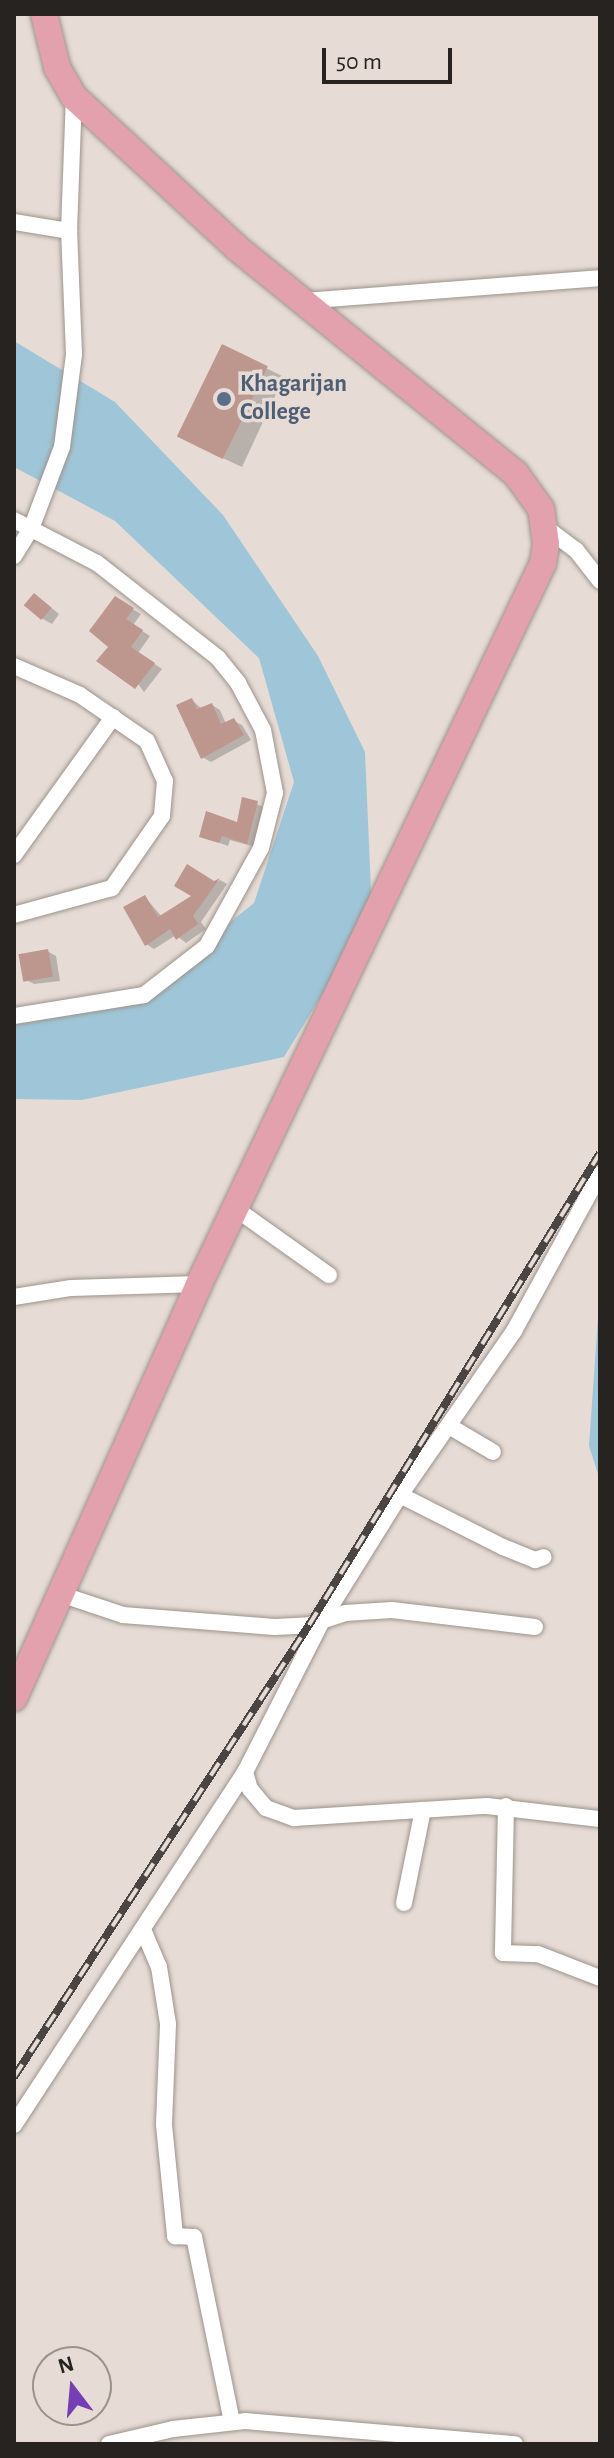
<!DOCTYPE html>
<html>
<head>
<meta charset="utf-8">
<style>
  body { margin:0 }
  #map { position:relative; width:614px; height:2458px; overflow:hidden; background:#e6dcd5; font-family:"Alegreya Sans",sans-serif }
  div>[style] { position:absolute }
  .water>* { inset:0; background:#9fc6d8 }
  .shadow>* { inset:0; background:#0003 }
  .building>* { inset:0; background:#bd968e; transform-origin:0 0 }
  .roads { filter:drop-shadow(0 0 2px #9c938c) drop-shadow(0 0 2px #9c938c) }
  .street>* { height:16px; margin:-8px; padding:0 8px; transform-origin:8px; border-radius:8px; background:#fff }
  .primary>* { height:26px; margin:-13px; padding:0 13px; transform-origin:13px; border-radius:13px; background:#e3a1ad }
  .rail>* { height:8px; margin-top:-4px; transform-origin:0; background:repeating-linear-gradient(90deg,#e6dcd5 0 15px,#4a4542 0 30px); box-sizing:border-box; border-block:2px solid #4a4542 }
  .dots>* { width:22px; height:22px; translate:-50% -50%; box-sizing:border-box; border:4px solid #e6dcd5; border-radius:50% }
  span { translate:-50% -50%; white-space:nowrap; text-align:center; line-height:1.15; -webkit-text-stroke:7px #e6dcd5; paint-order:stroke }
  .service-label { font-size:24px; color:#4e5e75; font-weight:700 }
  .left { translate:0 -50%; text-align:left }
  .frame { position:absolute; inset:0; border:16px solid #272320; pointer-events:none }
  .north { position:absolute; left:32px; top:2346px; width:80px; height:80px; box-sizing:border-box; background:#e6dcd5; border:2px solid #9a928d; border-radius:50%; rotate:344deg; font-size:22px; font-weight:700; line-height:32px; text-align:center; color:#272320 }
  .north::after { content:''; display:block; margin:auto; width:28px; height:36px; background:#763eb4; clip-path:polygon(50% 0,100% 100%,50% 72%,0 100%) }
  .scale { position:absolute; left:322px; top:48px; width:130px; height:36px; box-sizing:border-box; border:4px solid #272320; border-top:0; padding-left:10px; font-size:24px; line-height:28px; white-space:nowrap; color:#272320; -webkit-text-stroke:6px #e6dcd5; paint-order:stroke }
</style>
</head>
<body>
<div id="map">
  <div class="water">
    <i style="clip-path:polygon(14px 341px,115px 402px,223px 515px,318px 656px,365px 752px,372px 913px,284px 1057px,82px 1100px,14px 1099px,14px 1019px,141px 994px,254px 903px,294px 782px,259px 658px,115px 521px,14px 467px)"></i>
    <i style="clip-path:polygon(600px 1289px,600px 1480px,589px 1446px)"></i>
  </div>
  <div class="shadow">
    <i style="clip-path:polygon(223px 347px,284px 377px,242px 467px,197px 446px)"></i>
    <i style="clip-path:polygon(115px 599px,141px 614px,133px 625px,150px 636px,138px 653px,162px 669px,144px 692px,111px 647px)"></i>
    <i style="clip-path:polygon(43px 601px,59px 614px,52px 624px,43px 619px)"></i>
    <i style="clip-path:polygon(192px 700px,202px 709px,212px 705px,220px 710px,226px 724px,234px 721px,242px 725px,251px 740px,211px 762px,202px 757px)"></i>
    <i style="clip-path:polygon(244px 799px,266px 808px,255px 847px,230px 840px,228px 846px,201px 836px,238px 825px)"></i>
    <i style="clip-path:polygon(220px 880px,227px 884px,201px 922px,206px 929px,186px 943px,176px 935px,154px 949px,146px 944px,145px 897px,162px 917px)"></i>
    <i style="clip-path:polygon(47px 951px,56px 956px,60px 981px,34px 984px,25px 979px)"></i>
  </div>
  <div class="building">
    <i style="left:222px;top:344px;width:51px;height:103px;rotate:26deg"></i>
    <i style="left:34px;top:593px;width:23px;height:16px;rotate:40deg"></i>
    <i style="clip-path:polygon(115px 596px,134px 608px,126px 619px,143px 630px,131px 647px,155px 663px,135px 689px,96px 661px,108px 647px,89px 631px)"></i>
    <i style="clip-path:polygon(192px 698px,197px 709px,212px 703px,221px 724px,234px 718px,244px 735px,201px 759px,176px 705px)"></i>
    <i style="clip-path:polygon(242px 797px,258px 801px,247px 844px,222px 836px,219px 843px,199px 837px,206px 811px,237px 822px)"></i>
    <i style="clip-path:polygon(187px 864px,214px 881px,220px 878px,193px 916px,198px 924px,176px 940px,170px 929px,145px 946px,123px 907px,145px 895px,158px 917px,191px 896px,174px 886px)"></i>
    <i style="left:48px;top:949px;width:28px;height:30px;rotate:80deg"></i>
  </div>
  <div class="roads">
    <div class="street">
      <i style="left:14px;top:222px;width:56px;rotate:9.3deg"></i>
      <i style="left:303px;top:301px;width:298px;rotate:-4.4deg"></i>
      <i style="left:14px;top:520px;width:93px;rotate:27.4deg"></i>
      <i style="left:97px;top:563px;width:154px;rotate:38.1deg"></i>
      <i style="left:218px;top:658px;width:32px;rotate:51deg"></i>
      <i style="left:238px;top:683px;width:53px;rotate:62deg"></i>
      <i style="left:263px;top:730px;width:64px;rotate:79.2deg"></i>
      <i style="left:275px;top:793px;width:57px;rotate:104.3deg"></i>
      <i style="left:261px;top:848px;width:112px;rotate:118.9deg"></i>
      <i style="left:207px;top:946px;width:80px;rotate:142.1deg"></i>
      <i style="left:144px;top:995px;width:132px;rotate:170.8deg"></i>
      <i style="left:545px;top:527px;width:39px;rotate:37deg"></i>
      <i style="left:576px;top:550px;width:39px;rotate:52deg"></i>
      <i style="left:14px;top:556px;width:32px;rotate:-58deg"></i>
      <i style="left:31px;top:529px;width:88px;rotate:-69.3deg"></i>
      <i style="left:62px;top:447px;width:94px;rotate:-82.6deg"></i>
      <i style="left:74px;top:354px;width:123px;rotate:-92.3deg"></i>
      <i style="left:69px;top:231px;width:134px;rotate:-87.9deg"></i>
      <i style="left:14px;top:666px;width:72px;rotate:23.7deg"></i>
      <i style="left:80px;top:695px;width:81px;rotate:34.5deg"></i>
      <i style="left:147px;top:741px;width:44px;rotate:65.8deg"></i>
      <i style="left:165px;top:781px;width:35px;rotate:95deg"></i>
      <i style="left:162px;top:816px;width:88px;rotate:124.8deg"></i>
      <i style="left:112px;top:888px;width:102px;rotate:164.6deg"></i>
      <i style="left:14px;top:855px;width:170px;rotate:-54.3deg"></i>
      <i style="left:236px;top:1209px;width:114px;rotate:35.4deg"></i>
      <i style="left:14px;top:1297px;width:58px;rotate:-9deg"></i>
      <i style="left:71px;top:1288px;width:128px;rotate:-1.8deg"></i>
      <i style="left:449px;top:1426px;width:51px;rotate:30.6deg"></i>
      <i style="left:400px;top:1495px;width:115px;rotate:26.8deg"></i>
      <i style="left:503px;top:1547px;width:35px;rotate:22deg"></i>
      <i style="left:535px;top:1560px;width:9px;rotate:-18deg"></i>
      <i style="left:63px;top:1595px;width:63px;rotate:18.4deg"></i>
      <i style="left:123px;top:1615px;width:152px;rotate:4.5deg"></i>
      <i style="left:275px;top:1627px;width:34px;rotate:-3deg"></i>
      <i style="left:309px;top:1625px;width:38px;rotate:-18deg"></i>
      <i style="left:345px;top:1613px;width:47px;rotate:-3.7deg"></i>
      <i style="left:392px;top:1610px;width:144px;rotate:6.8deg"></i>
      <i style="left:245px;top:1772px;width:18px;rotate:74deg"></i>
      <i style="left:250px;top:1789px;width:25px;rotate:50deg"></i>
      <i style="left:266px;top:1808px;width:30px;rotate:20deg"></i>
      <i style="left:294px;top:1818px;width:193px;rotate:-3.6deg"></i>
      <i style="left:487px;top:1806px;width:114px;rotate:6.6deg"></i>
      <i style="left:506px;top:1806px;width:147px;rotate:91.2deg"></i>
      <i style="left:503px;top:1953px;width:35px;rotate:2deg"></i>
      <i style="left:538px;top:1954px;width:66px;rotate:21.2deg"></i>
      <i style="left:404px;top:1903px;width:95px;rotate:-78.5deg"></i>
      <i style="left:144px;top:1932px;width:38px;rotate:67deg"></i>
      <i style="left:159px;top:1967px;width:58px;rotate:81deg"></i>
      <i style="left:168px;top:2024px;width:101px;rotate:92.3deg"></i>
      <i style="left:164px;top:2125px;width:112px;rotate:84.3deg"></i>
      <i style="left:175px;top:2236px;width:19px;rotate:3deg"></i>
      <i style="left:194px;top:2237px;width:189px;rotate:78.4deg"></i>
      <i style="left:14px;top:2125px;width:422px;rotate:-56.8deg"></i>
      <i style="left:245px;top:1772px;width:174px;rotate:-63deg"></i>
      <i style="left:324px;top:1617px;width:144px;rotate:-58.1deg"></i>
      <i style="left:400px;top:1495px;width:200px;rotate:-55.2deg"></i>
      <i style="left:514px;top:1331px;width:179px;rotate:-61.3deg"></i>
      <i style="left:109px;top:2444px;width:66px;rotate:-13.2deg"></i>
      <i style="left:173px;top:2429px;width:72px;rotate:-6.3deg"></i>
      <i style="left:245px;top:2421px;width:271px;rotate:4.9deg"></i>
    </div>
    <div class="primary">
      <i style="left:14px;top:1698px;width:453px;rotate:-65.9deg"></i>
      <i style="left:199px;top:1284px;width:799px;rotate:-64.49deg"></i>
      <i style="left:543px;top:563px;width:19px;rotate:-81deg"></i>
      <i style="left:546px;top:544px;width:35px;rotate:-98deg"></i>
      <i style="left:541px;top:509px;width:43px;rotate:-125.5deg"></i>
      <i style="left:516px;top:474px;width:360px;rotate:-141deg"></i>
      <i style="left:236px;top:247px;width:221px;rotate:-137.2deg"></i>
      <i style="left:74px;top:97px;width:34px;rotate:-120deg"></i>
      <i style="left:57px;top:67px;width:55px;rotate:-103.8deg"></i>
    </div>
  </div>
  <div class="rail">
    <i style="left:14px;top:2077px;width:540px;rotate:-56.87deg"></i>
    <i style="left:309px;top:1625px;width:554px;rotate:-58.35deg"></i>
  </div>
  <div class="dots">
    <i style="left:224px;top:399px;background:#5c6f8a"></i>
  </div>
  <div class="service-label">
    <span class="left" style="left:240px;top:399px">Khagarijan<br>College</span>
  </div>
  <div class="frame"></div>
  <div class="north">N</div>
  <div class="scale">50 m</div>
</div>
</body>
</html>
